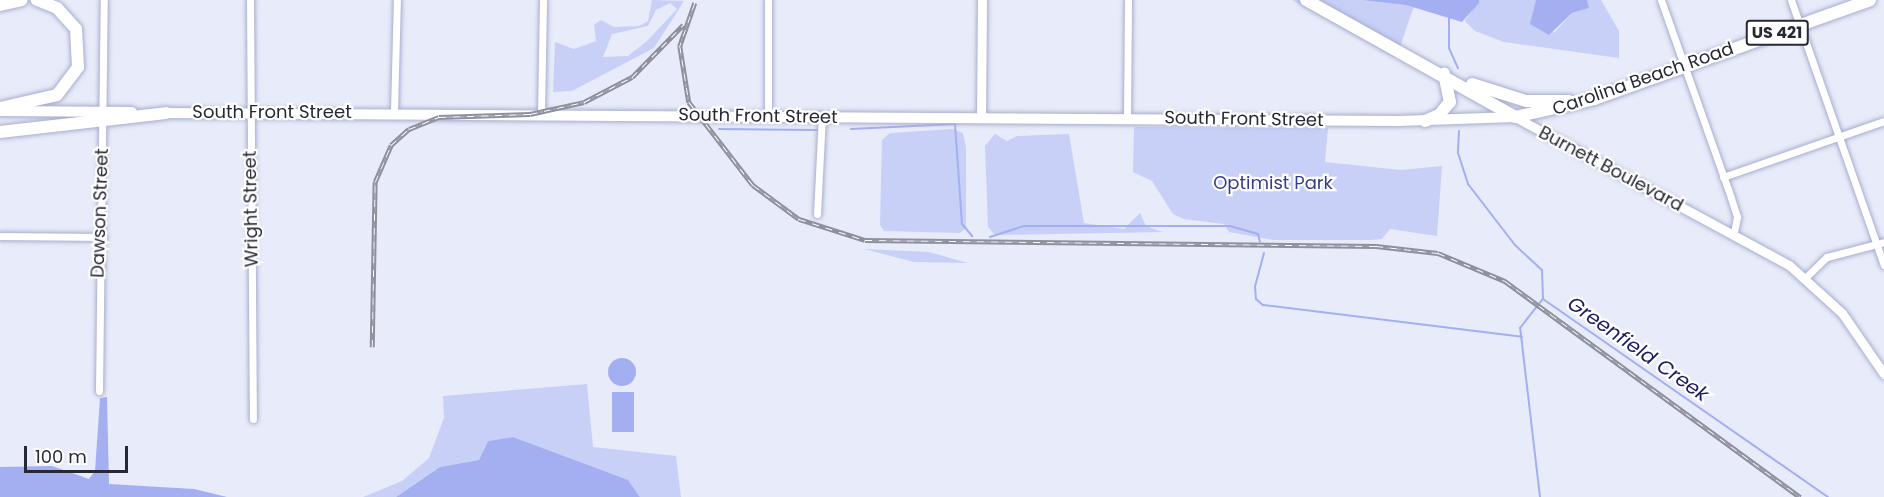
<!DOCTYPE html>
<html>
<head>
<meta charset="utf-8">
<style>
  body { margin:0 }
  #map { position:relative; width:1884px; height:497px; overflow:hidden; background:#e8ebf9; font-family:Poppins,sans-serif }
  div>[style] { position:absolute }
  .green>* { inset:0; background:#c8d0f8 }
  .water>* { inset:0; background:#a3aff1; transform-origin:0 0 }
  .round { border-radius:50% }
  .stream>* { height:2px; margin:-1px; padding:0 1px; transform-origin:1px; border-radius:1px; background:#a3aff1 }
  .roads { filter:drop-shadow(0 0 2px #a7aecf) drop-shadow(0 0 2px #a7aecf) }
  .street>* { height:7px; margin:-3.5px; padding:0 3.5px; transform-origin:3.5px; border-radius:3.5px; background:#fff }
  .secondary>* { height:9px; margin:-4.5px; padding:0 4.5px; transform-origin:4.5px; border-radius:4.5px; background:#fff }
  .primary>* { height:10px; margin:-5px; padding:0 5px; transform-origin:5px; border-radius:5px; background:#fff }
  .highway>* { height:12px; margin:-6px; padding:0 6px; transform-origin:6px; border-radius:6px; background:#fff }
  .rail>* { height:4.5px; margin-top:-2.25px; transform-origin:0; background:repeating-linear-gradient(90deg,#fff 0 7px,#8e909e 0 14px); box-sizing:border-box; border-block:2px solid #8e909e }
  span { translate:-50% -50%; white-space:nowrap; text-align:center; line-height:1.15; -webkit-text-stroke:4.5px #fff; paint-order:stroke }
  .shield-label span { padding:2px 4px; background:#fff; border:2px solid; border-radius:4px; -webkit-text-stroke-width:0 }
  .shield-label { font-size:16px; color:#262835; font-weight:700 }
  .street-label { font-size:18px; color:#262835 }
  .park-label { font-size:18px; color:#373c89 }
  .water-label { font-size:20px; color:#1d1a65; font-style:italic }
  .scale { position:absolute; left:24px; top:446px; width:104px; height:27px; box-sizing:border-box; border:3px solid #262835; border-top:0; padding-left:8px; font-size:18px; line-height:21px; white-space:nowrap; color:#262835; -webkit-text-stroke:4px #fff; paint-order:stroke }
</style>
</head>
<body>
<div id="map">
  <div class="green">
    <i style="clip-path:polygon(evenodd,652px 0,684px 1px,654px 48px,572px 91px,553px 92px,555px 42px,574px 49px,596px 41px,594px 25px,601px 20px,614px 27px,639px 26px,648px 21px,652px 0,670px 3px,677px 9px,647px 41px,628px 56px,603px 57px,612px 34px,648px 26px,656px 10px,670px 3px)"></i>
    <i style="clip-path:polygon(1292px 0,1424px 0,1413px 9px,1396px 58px)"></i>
    <i style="clip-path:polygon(1479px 0,1536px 0,1554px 33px,1572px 13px,1589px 8px,1587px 0,1601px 0,1619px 31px,1619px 58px,1504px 42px,1475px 31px,1465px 21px)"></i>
    <i style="clip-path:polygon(1134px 127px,1328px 128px,1325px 162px,1401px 170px,1442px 166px,1437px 236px,1390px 229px,1382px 239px,1371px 240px,1273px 240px,1229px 232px,1224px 224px,1184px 219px,1173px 214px,1152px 181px,1133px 172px)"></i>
    <i style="clip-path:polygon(952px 129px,963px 133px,966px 148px,966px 228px,960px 233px,884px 231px,880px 225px,882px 140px,890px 133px)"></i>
    <i style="clip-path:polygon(995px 134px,1007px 141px,1017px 136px,1069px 134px,1084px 223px,1124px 229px,1140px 213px,1146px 226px,1163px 232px,995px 235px,988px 227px,985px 146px)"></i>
    <i style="clip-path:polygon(864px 249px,929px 252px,968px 263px,914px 262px)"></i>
    <i style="clip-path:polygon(587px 384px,593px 447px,676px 456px,681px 497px,640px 497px,627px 480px,513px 437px,488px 441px,479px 460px,440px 467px,396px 497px,363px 497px,402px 481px,429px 458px,444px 418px,443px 396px)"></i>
  </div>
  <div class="water">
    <i style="clip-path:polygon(1363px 0,1479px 0,1479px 3px,1462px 22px,1406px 5px)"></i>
    <i style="clip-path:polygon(1536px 0,1587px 0,1589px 8px,1572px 13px,1549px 35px,1530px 24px)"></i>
    <i class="round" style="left:608px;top:358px;width:28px;height:28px"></i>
    <i style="left:612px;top:392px;width:22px;height:40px"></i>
    <i style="clip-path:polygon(107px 397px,109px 484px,194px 489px,227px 497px,0 497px,0 467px,52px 466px,89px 479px,95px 471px,100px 398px)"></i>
    <i style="clip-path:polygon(513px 437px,628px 480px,640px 497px,396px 497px,440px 467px,479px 460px,488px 441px)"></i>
  </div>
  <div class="stream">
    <i style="left:1449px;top:17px;width:31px;rotate:90deg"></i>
    <i style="left:1449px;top:48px;width:22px;rotate:66deg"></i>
    <i style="left:719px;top:129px;width:98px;rotate:0.6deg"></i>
    <i style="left:851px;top:129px;width:104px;rotate:-2.8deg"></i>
    <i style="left:955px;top:124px;width:100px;rotate:86deg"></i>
    <i style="left:962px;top:224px;width:16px;rotate:50deg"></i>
    <i style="left:1459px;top:131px;width:22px;rotate:93deg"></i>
    <i style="left:1458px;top:153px;width:33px;rotate:72deg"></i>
    <i style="left:1468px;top:184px;width:77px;rotate:52.4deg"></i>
    <i style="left:1515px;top:245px;width:37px;rotate:43deg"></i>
    <i style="left:1542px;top:270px;width:29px;rotate:88deg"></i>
    <i style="left:990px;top:237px;width:35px;rotate:-18deg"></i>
    <i style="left:1023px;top:226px;width:207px"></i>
    <i style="left:1230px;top:226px;width:29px;rotate:16deg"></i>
    <i style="left:1258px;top:234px;width:8px;rotate:76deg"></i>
    <i style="left:1264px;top:253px;width:34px;rotate:105deg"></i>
    <i style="left:1255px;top:286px;width:13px;rotate:86deg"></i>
    <i style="left:1256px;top:299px;width:9px;rotate:41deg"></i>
    <i style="left:1263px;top:305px;width:261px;rotate:7deg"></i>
    <i style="left:1543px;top:299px;width:347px;rotate:34.8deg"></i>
    <i style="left:1540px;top:497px;width:170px;rotate:-96.7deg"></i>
    <i style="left:1520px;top:328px;width:37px;rotate:-52deg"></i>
  </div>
  <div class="roads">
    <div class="street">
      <i style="left:250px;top:0;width:419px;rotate:89.6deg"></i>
      <i style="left:1661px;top:0;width:210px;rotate:70.5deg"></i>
      <i style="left:1731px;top:198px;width:20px;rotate:72deg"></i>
      <i style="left:1737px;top:217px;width:16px;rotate:101deg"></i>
      <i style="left:1791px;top:0;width:281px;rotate:70.7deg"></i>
      <i style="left:394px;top:111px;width:111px;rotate:-88.5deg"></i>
      <i style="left:541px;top:115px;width:115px;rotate:-89deg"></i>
      <i style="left:768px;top:116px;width:116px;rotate:-90deg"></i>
      <i style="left:1127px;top:118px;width:118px;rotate:-89.5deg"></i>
      <i style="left:1723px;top:177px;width:170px;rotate:-19.2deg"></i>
      <i style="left:817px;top:214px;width:98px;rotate:-87.1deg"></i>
      <i style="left:0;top:236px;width:103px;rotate:0.6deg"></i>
      <i style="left:1806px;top:277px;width:29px;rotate:-44deg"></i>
      <i style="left:1827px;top:257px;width:59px;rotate:-14.7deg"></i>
      <i style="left:99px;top:391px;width:391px;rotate:-89.3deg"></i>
    </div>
    <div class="secondary">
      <i style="left:1515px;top:117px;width:311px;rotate:28.4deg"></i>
      <i style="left:1789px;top:265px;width:72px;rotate:42.2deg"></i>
      <i style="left:1842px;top:313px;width:74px;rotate:55.5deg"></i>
      <i style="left:981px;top:118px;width:118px;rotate:-89.5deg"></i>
    </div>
    <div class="primary">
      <i style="left:0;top:111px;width:132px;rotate:0.4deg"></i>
      <i style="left:160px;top:113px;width:1238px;rotate:0.37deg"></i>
      <i style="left:1398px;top:121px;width:117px;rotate:-2deg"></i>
    </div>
    <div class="highway">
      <i style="left:1306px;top:0;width:240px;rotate:29.2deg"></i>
      <i style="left:1515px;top:117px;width:81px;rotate:-12.8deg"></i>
      <i style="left:1594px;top:99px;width:293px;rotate:-19.7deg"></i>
      <i style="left:0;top:5px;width:22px;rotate:-13deg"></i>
      <i style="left:1472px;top:84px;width:57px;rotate:17.5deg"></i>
      <i style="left:1526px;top:101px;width:43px"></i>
      <i style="left:0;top:108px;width:58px;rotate:-12.8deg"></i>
      <i style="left:57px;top:95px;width:35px;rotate:-53deg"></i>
      <i style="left:78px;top:67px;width:38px;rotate:-93deg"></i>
      <i style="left:76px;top:29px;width:28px;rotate:-132deg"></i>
      <i style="left:57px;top:8px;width:22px;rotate:-158deg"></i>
      <i style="left:1425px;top:121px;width:15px;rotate:-23deg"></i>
      <i style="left:1439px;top:115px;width:17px;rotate:-50deg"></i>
      <i style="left:1450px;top:102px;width:29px;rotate:-102deg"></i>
      <i style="left:0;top:132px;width:167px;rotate:-6.5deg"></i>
    </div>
  </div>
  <div class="rail">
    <i style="left:695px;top:3px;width:46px;rotate:109.2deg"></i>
    <i style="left:680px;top:46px;width:57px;rotate:80.9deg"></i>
    <i style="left:689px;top:102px;width:105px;rotate:52.4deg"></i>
    <i style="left:753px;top:185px;width:57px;rotate:36.5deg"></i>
    <i style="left:799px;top:219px;width:69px;rotate:17.7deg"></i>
    <i style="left:865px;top:240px;width:511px;rotate:0.67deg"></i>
    <i style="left:1376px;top:246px;width:62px;rotate:6.4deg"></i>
    <i style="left:1438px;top:253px;width:73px;rotate:22.7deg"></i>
    <i style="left:1505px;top:281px;width:366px;rotate:36.2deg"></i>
    <i style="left:372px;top:347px;width:165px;rotate:-89deg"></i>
    <i style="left:375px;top:182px;width:40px;rotate:-66.6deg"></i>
    <i style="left:391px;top:145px;width:24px;rotate:-42deg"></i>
    <i style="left:409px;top:129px;width:32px;rotate:-22deg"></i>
    <i style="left:439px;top:117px;width:91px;rotate:-1.9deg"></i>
    <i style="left:530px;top:114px;width:55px;rotate:-12.5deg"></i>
    <i style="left:584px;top:102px;width:54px;rotate:-27.5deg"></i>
    <i style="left:632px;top:77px;width:73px;rotate:-45.6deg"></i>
  </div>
  <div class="shield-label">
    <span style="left:1777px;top:33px">US 421</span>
  </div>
  <div class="street-label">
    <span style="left:1643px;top:79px;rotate:-19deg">Carolina Beach Road</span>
    <span style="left:272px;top:112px">South Front Street</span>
    <span style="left:758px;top:116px;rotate:1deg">South Front Street</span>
    <span style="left:1244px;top:119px;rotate:1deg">South Front Street</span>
    <span style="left:1611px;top:169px;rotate:28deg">Burnett Boulevard</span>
    <span style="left:251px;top:209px;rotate:-91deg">Wright Street</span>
    <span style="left:100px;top:213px;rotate:-88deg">Dawson Street</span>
  </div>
  <div class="park-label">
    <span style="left:1273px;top:183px">Optimist Park</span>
  </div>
  <div class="water-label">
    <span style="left:1638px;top:349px;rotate:35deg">Greenfield Creek</span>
  </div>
  <div class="scale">100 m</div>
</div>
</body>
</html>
